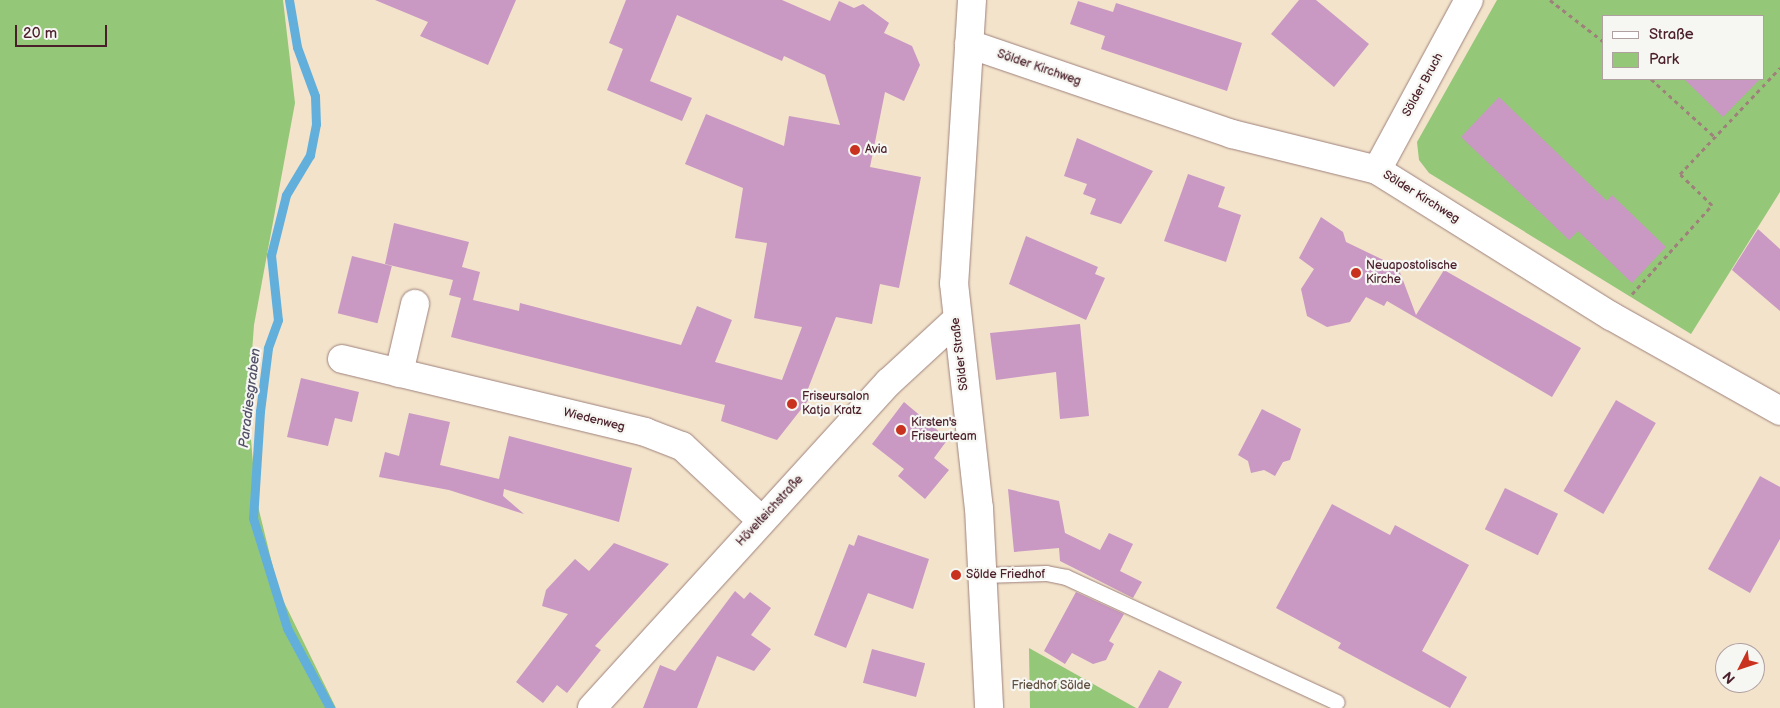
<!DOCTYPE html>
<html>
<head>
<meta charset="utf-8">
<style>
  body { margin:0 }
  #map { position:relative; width:1780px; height:708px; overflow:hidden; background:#f3e3cb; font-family:"Balsamiq Sans",sans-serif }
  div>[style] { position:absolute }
  .green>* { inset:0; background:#94c778 }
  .stream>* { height:9px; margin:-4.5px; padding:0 4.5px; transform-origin:4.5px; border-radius:4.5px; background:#62afdc }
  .building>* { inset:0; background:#c998c3; transform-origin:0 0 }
  .path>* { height:3px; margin-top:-1.5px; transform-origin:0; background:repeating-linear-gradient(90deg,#9e817b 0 4px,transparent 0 8px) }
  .roads { filter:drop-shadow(0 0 1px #9e817b) drop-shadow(0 0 1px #9e817b) }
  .lane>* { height:15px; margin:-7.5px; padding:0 7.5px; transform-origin:7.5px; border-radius:7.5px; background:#fff }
  .street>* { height:28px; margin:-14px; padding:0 14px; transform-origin:14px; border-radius:14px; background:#fff }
  .secondary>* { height:28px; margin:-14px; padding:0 14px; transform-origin:14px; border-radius:14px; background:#fff }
  .dots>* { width:14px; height:14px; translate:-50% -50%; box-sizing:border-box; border:2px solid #f6f6f2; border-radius:50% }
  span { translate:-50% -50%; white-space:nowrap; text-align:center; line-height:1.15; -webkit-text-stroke:4.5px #f6f6f2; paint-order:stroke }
  .street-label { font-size:12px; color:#4a1f2b }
  .poi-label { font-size:12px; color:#4a1f2b }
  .left { translate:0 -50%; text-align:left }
  .park-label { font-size:12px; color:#605142 }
  .water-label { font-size:14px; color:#525169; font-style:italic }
  .legend { position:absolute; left:1602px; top:15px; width:162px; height:65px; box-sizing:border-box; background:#f6f6f2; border:1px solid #b1a0a2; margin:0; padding:6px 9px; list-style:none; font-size:15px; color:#4a1f2b }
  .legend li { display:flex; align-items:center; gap:10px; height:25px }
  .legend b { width:25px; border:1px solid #b1a0a2 }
  .north { position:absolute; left:1715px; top:643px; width:50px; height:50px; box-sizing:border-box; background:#f6f6f2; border:1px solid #b1a0a2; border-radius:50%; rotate:229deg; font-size:14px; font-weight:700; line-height:20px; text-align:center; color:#4a1f2b }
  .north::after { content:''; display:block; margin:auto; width:18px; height:22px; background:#c8321e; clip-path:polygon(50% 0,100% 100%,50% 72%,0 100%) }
  .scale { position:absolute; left:15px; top:25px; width:92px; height:22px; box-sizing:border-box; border:2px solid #4a1f2b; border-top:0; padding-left:6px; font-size:15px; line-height:18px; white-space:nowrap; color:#4a1f2b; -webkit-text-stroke:4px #f6f6f2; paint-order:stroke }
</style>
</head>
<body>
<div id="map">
  <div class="green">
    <i style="clip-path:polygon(0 0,283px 0,295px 103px,254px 325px,248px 405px,256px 498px,279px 592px,336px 708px,0 708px)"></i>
    <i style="clip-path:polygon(evenodd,1497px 0,1780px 0,1780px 192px,1691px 334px,1429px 173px,1419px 160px,1417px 142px,1497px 0,1604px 16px,1764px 16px,1764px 79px,1604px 79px,1604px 16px)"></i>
    <i style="clip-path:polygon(1029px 648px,1136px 708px,1030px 708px)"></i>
  </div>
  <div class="stream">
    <i style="left:289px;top:0;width:48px;rotate:80.3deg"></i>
    <i style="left:297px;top:47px;width:52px;rotate:69.8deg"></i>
    <i style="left:315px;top:96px;width:28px;rotate:88deg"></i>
    <i style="left:316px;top:124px;width:32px;rotate:101deg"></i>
    <i style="left:310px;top:155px;width:47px;rotate:121deg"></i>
    <i style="left:286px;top:195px;width:62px;rotate:104deg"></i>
    <i style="left:271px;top:255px;width:65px;rotate:83.9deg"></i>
    <i style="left:278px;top:320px;width:30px;rotate:110deg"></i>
    <i style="left:268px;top:348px;width:64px;rotate:97.2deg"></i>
    <i style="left:260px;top:411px;width:107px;rotate:93.7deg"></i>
    <i style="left:253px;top:518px;width:115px;rotate:72.8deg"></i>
    <i style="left:287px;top:628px;width:91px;rotate:61.7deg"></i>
  </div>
  <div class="building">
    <i style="clip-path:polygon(375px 0,516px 0,488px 65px,420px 36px,428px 22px)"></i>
    <i style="clip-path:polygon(626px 0,782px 0,830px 21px,839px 1px,854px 8px,863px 4px,889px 23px,884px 33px,912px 46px,920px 65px,904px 101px,885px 92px,870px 167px,921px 177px,899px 288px,880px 284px,872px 324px,836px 317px,806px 394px,810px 398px,777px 440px,721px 421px,725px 405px,451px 337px,461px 298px,449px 295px,453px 280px,385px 264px,394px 223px,469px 242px,462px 267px,480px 272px,473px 300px,519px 311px,520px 303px,681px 345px,697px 306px,732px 320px,715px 362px,782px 380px,802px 327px,754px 318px,767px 243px,735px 238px,743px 188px,685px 164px,706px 114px,784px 146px,789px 116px,840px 125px,825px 75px,784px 56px,782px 61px,677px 15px,650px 81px,692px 98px,682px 121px,607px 90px,623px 49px,609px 43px)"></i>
    <i style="clip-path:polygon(1299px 0,1316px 0,1369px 44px,1334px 87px,1271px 34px)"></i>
    <i style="clip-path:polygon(1078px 1px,1113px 12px,1116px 3px,1242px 43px,1227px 91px,1101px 49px,1105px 36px,1070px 24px)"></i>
    <i style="clip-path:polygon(1684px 79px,1760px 79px,1723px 117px)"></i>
    <i style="clip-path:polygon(1499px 97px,1607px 201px,1612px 195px,1666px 247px,1632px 283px,1578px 231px,1569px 240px,1461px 137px)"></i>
    <i style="clip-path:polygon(1077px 138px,1153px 171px,1121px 224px,1090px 214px,1096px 199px,1083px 194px,1087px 184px,1064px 176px)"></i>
    <i style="clip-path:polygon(1188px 174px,1225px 187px,1218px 207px,1241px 215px,1226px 262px,1164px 241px)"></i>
    <i style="clip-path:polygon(1321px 217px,1343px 232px,1346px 242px,1398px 267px,1416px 315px,1444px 270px,1581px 348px,1552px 397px,1387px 301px,1384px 306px,1366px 297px,1350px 322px,1327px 327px,1307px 316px,1301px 289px,1314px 269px,1299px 258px)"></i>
    <i style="clip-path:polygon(1758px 229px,1780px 249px,1780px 311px,1732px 270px)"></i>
    <i style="clip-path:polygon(1026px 236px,1098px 267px,1095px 274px,1105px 278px,1086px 320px,1009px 284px)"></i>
    <i style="left:352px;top:256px;width:41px;height:59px;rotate:14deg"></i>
    <i style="clip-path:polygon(1080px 324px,1089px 416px,1060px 419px,1056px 372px,996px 380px,990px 333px)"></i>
    <i style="clip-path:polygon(301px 378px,359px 392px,352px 422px,335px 418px,328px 446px,287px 437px)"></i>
    <i style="left:1616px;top:400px;width:46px;height:105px;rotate:30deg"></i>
    <i style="clip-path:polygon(904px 402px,948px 439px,934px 458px,949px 470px,925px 499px,898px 476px,904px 469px,872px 444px)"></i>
    <i style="clip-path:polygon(1262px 409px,1301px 429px,1290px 460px,1283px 462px,1275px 476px,1264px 470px,1251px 473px,1248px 461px,1238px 455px)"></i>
    <i style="clip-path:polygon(409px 413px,450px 422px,440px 465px,499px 479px,509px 436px,632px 468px,619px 522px,504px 489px,503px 496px,524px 514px,449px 490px,379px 477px,385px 452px,399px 456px)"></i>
    <i style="clip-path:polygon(1760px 476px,1780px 487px,1780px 539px,1750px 593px,1708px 569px)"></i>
    <i style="left:1505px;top:488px;width:59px;height:46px;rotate:26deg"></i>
    <i style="clip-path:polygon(1008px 489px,1059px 501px,1065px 533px,1100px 550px,1109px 533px,1133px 544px,1120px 571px,1142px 582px,1133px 598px,1060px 561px,1059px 548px,1014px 552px)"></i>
    <i style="clip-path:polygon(1332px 504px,1390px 535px,1395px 525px,1469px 565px,1422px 651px,1467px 677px,1450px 708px,1338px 648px,1341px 643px,1276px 608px)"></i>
    <i style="clip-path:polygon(858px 535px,929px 559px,913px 609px,868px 593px,846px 648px,814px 635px,849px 544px,854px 546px)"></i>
    <i style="clip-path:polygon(614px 543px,669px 564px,595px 646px,601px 650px,567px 693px,557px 685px,543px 703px,516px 682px,568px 614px,542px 606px,546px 590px,575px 559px,589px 571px)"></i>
    <i style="clip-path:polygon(735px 591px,744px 599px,750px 592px,771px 608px,751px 635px,771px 649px,754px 671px,717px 656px,697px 708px,643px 708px,660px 665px,675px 671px)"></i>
    <i style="clip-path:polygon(1076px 592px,1124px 614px,1109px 641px,1114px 644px,1106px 660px,1093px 664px,1072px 653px,1065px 664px,1044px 651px)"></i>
    <i style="left:872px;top:649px;width:55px;height:35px;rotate:15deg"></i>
    <i style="clip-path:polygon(1159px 670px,1182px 682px,1168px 708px,1138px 708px)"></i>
  </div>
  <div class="path">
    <i style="left:1550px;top:0;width:68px;rotate:37.9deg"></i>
    <i style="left:1651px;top:79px;width:86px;rotate:42.2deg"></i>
    <i style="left:1632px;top:294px;width:120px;rotate:-48deg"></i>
    <i style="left:1712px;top:205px;width:45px;rotate:-135.9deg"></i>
    <i style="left:1680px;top:174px;width:146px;rotate:-46.7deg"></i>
  </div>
  <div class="roads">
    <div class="lane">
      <i style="left:983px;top:575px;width:63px;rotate:-1.8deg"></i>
      <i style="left:1046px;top:573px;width:20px;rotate:11deg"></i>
      <i style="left:1066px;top:577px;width:298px;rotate:24.8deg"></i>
    </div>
    <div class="street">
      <i style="left:969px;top:44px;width:278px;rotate:18.9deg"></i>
      <i style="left:1232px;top:134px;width:149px;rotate:13.9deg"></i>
      <i style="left:1377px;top:170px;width:276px;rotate:32deg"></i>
      <i style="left:1611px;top:316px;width:194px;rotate:29.3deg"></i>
      <i style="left:1377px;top:170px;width:193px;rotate:-61.6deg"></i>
      <i style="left:342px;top:359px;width:312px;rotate:13.5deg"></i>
      <i style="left:645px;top:432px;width:40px;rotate:21deg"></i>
      <i style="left:682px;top:446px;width:108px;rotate:43.1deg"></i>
      <i style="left:399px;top:373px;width:71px;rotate:-76.9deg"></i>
      <i style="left:592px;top:708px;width:441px;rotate:-47.7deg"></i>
      <i style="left:889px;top:382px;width:90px;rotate:-42.7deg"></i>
    </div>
    <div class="secondary">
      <i style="left:972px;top:0;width:284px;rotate:93.6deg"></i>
      <i style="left:954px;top:283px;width:226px;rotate:83.7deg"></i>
      <i style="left:979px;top:508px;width:200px;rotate:87.1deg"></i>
    </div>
  </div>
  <div class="dots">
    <i style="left:855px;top:150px;background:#c8321e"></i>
    <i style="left:1356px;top:273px;background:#c8321e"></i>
    <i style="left:792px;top:404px;background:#c8321e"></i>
    <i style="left:901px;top:430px;background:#c8321e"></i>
    <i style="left:956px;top:575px;background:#c8321e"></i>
  </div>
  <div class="street-label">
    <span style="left:1039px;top:68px;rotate:19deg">Sölder Kirchweg</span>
    <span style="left:1423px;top:85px;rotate:-61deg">Sölder Bruch</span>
    <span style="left:1421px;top:197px;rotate:32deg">Sölder Kirchweg</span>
    <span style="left:960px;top:354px;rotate:-97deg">Sölder Straße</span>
    <span style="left:594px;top:420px;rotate:14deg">Wiedenweg</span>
    <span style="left:770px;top:511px;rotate:-47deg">Hövelteichstraße</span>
  </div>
  <div class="poi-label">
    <span class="left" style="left:865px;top:150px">Avia</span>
    <span class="left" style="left:1366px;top:273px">Neuapostolische<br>Kirche</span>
    <span class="left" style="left:802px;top:404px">Friseursalon<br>Katja Kratz</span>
    <span class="left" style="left:911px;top:430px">Kirsten's<br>Friseurteam</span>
    <span class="left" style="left:966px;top:575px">Sölde Friedhof</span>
  </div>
  <div class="park-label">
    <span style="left:1051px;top:686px">Friedhof Sölde</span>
  </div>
  <div class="water-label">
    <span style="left:250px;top:398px;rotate:-83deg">Paradiesgraben</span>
  </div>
  <ul class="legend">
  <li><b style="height:6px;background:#fff"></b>Straße</li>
  <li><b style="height:14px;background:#94c778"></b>Park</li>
  </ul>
  <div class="north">N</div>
  <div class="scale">20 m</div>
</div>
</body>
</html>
